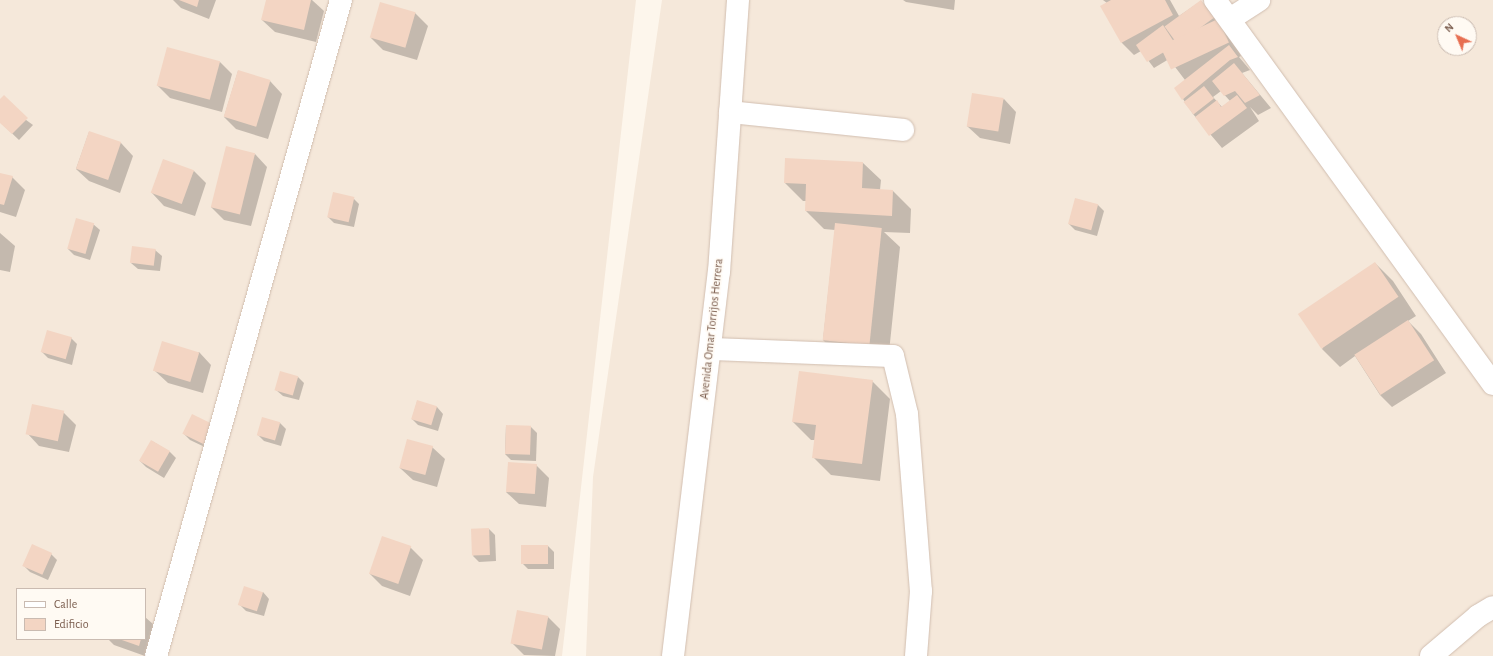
<!DOCTYPE html>
<html>
<head>
<meta charset="utf-8">
<style>
  body { margin:0 }
  #map { position:relative; width:1493px; height:656px; overflow:hidden; background:#fdf6ec; font-family:"Alegreya Sans",sans-serif }
  div>[style] { position:absolute }
  .residential>* { inset:0; background:#f5e8da }
  .shadow>* { inset:0; background:#0003 }
  .building>* { inset:0; background:#f3d5c3; transform-origin:0 0 }
  .roads { filter:drop-shadow(0 0 1px #d1beb0) drop-shadow(0 0 1px #d1beb0) }
  .minor>* { height:22px; margin:-11px; padding:0 11px; transform-origin:11px; border-radius:11px; background:#fff }
  .tertiary>* { height:22px; margin:-11px; padding:0 11px; transform-origin:11px; border-radius:11px; background:#fff }
  span { translate:-50% -50%; white-space:nowrap; text-align:center; line-height:1.15; -webkit-text-stroke:3px #fffaf3; paint-order:stroke }
  .street-label { font-size:12px; color:#7a5c4d }
  .legend { position:absolute; left:16px; top:588px; width:130px; height:52px; box-sizing:border-box; background:#fffaf3; border:1px solid #cabbb1; margin:0; padding:5px 7px; list-style:none; font-size:12px; color:#7a5c4d }
  .legend li { display:flex; align-items:center; gap:8px; height:20px }
  .legend b { width:20px; border:1px solid #cabbb1 }
  .north { position:absolute; left:1437px; top:16px; width:40px; height:40px; box-sizing:border-box; background:#fffaf3; border:1px solid #cabbb1; border-radius:50%; rotate:316deg; font-size:11px; font-weight:700; line-height:16px; text-align:center; color:#7a5c4d }
  .north::after { content:''; display:block; margin:auto; width:14px; height:18px; background:#e76f51; clip-path:polygon(50% 0,100% 100%,50% 72%,0 100%) }
</style>
</head>
<body>
<div id="map">
  <div class="residential">
    <i style="clip-path:polygon(evenodd,0 0,636px 0,562px 656px,0 656px,0 0,17px 589px,145px 589px,145px 639px,17px 639px,17px 589px)"></i>
    <i style="clip-path:polygon(evenodd,662px 0,1493px 0,1493px 656px,586px 656px,593px 477px,662px 0,1445px 24px,1469px 24px,1469px 48px,1445px 48px,1445px 24px)"></i>
  </div>
  <div class="shadow">
    <i style="clip-path:polygon(173px 0,216px 0,209px 19px,181px 8px)"></i>
    <i style="clip-path:polygon(267px 0,312px 0,324px 11px,316px 42px,275px 32px,262px 20px)"></i>
    <i style="clip-path:polygon(903px 0,955px 0,954px 10px,906px 2px)"></i>
    <i style="clip-path:polygon(evenodd,1103px 0,1170px 0,1179px 16px,1201px 1px,1230px 33px,1241px 56px,1239px 57px,1250px 70px,1242px 73px,1271px 108px,1258px 115px,1250px 107px,1259px 121px,1222px 148px,1193px 114px,1183px 99px,1185px 80px,1169px 59px,1154px 68px,1141px 51px,1134px 55px,1122px 43px,1102px 6px,1107px 3px,1103px 0,1221px 91px,1230px 101px,1222px 107px,1213px 97px,1221px 91px)"></i>
    <i style="clip-path:polygon(415px 13px,428px 26px,417px 60px,383px 50px,371px 38px)"></i>
    <i style="clip-path:polygon(220px 62px,232px 74px,222px 112px,170px 98px,158px 86px)"></i>
    <i style="clip-path:polygon(238px 71px,270px 81px,282px 94px,268px 139px,236px 129px,224px 117px)"></i>
    <i style="clip-path:polygon(1004px 99px,1016px 112px,1010px 144px,980px 138px,967px 126px)"></i>
    <i style="clip-path:polygon(0 101px,33px 125px,19px 140px,0 122px)"></i>
    <i style="clip-path:polygon(89px 132px,121px 143px,133px 156px,120px 193px,89px 181px,76px 169px)"></i>
    <i style="clip-path:polygon(255px 154px,267px 167px,251px 226px,224px 220px,211px 207px)"></i>
    <i style="clip-path:polygon(786px 159px,863px 163px,881px 180px,880px 190px,893px 191px,911px 209px,910px 233px,884px 232px,900px 247px,888px 362px,841px 358px,823px 340px,835px 230px,824px 229px,806px 211px,806px 201px,803px 201px,785px 183px)"></i>
    <i style="clip-path:polygon(194px 171px,206px 183px,195px 216px,164px 206px,152px 193px)"></i>
    <i style="clip-path:polygon(0 174px,12px 177px,25px 190px,16px 217px,0 212px)"></i>
    <i style="clip-path:polygon(353px 198px,359px 204px,354px 227px,334px 223px,328px 217px)"></i>
    <i style="clip-path:polygon(1076px 199px,1098px 205px,1104px 211px,1097px 236px,1075px 230px,1069px 224px)"></i>
    <i style="clip-path:polygon(93px 224px,100px 230px,90px 260px,74px 255px,68px 249px)"></i>
    <i style="clip-path:polygon(0 233px,15px 246px,10px 272px,0 270px)"></i>
    <i style="clip-path:polygon(155px 250px,162px 256px,160px 271px,138px 269px,131px 263px)"></i>
    <i style="clip-path:polygon(1375px 263px,1393px 281px,1416px 316px,1408px 321px,1421px 334px,1446px 373px,1392px 407px,1380px 395px,1355px 356px,1340px 367px,1322px 349px)"></i>
    <i style="clip-path:polygon(71px 338px,77px 344px,72px 365px,48px 358px,42px 352px)"></i>
    <i style="clip-path:polygon(199px 352px,211px 365px,203px 393px,168px 383px,155px 371px)"></i>
    <i style="clip-path:polygon(298px 377px,304px 383px,299px 400px,283px 396px,276px 390px)"></i>
    <i style="clip-path:polygon(872px 381px,890px 399px,880px 481px,831px 475px,813px 457px,815px 440px,811px 440px,793px 422px)"></i>
    <i style="clip-path:polygon(417px 402px,437px 407px,443px 414px,438px 431px,418px 425px,412px 419px)"></i>
    <i style="clip-path:polygon(63px 412px,76px 425px,69px 452px,39px 446px,27px 433px)"></i>
    <i style="clip-path:polygon(192px 416px,211px 450px,190px 440px,184px 434px)"></i>
    <i style="clip-path:polygon(263px 418px,280px 423px,286px 429px,281px 446px,264px 441px,258px 435px)"></i>
    <i style="clip-path:polygon(506px 426px,531px 427px,537px 433px,536px 461px,511px 460px,505px 454px)"></i>
    <i style="clip-path:polygon(152px 441px,170px 452px,176px 458px,164px 478px,146px 467px,140px 461px)"></i>
    <i style="clip-path:polygon(432px 447px,445px 459px,437px 487px,413px 480px,400px 468px)"></i>
    <i style="clip-path:polygon(536px 465px,549px 478px,546px 507px,519px 504px,506px 492px)"></i>
    <i style="clip-path:polygon(489px 529px,495px 535px,496px 561px,479px 562px,473px 556px)"></i>
    <i style="clip-path:polygon(548px 546px,554px 552px,554px 569px,528px 569px,522px 563px)"></i>
    <i style="clip-path:polygon(410px 547px,423px 560px,410px 596px,382px 586px,370px 574px)"></i>
    <i style="clip-path:polygon(51px 554px,57px 560px,48px 580px,30px 572px,24px 566px)"></i>
    <i style="clip-path:polygon(263px 592px,269px 599px,264px 616px,246px 611px,239px 604px)"></i>
    <i style="clip-path:polygon(145px 617px,161px 631px,152px 656px,145px 656px,114px 645px,108px 639px,145px 639px)"></i>
    <i style="clip-path:polygon(548px 617px,560px 629px,555px 656px,524px 655px,512px 643px)"></i>
  </div>
  <div class="building">
    <i style="clip-path:polygon(179px 0,199px 0,197px 7px)"></i>
    <i style="clip-path:polygon(266px 0,311px 0,304px 30px,261px 20px)"></i>
    <i style="clip-path:polygon(1111px 0,1165px 0,1173px 15px,1121px 43px,1100px 6px)"></i>
    <i style="left:1201px;top:0;width:22px;height:45px;rotate:54deg"></i>
    <i style="left:380px;top:2px;width:37px;height:37px;rotate:16deg"></i>
    <i style="left:1218px;top:19px;width:26px;height:64px;rotate:65deg"></i>
    <i style="clip-path:polygon(1163px 25px,1176px 45px,1147px 62px,1136px 45px)"></i>
    <i style="clip-path:polygon(1229px 45px,1238px 57px,1230px 60px,1182px 100px,1174px 88px)"></i>
    <i style="left:167px;top:47px;width:55px;height:40px;rotate:15deg"></i>
    <i style="clip-path:polygon(1234px 63px,1260px 95px,1245px 103px,1235px 91px,1224px 96px,1212px 81px)"></i>
    <i style="left:238px;top:70px;width:34px;height:49px;rotate:17deg"></i>
    <i style="left:1204px;top:86px;width:16px;height:26px;rotate:52deg"></i>
    <i style="left:972px;top:93px;width:32px;height:34px;rotate:9deg"></i>
    <i style="clip-path:polygon(4px 95px,28px 118px,12px 134px,0 123px,0 99px)"></i>
    <i style="clip-path:polygon(1237px 95px,1247px 108px,1209px 136px,1195px 117px,1217px 100px,1221px 107px)"></i>
    <i style="left:89px;top:131px;width:34px;height:40px;rotate:19deg"></i>
    <i style="left:226px;top:146px;width:30px;height:63px;rotate:14deg"></i>
    <i style="clip-path:polygon(785px 158px,863px 162px,862px 188px,893px 190px,892px 216px,805px 211px,806px 184px,784px 183px)"></i>
    <i style="left:163px;top:159px;width:33px;height:36px;rotate:20deg"></i>
    <i style="clip-path:polygon(0 173px,13px 176px,4px 205px,0 204px)"></i>
    <i style="left:333px;top:192px;width:22px;height:26px;rotate:13deg"></i>
    <i style="left:1075px;top:198px;width:24px;height:27px;rotate:15deg"></i>
    <i style="left:76px;top:218px;width:19px;height:32px;rotate:16deg"></i>
    <i style="left:835px;top:223px;width:47px;height:118px;rotate:6deg"></i>
    <i style="left:132px;top:246px;width:24px;height:17px;rotate:7deg"></i>
    <i style="left:1375px;top:262px;width:42px;height:93px;rotate:56deg"></i>
    <i style="left:1408px;top:320px;width:48px;height:64px;rotate:57deg"></i>
    <i style="left:47px;top:330px;width:26px;height:23px;rotate:16deg"></i>
    <i style="left:162px;top:341px;width:39px;height:31px;rotate:17deg"></i>
    <i style="left:280px;top:371px;width:19px;height:20px;rotate:16deg"></i>
    <i style="clip-path:polygon(799px 371px,873px 380px,862px 464px,812px 458px,816px 425px,792px 422px)"></i>
    <i style="left:417px;top:400px;width:21px;height:20px;rotate:17deg"></i>
    <i style="left:32px;top:404px;width:33px;height:31px;rotate:12deg"></i>
    <i style="left:192px;top:414px;width:25px;height:22px;rotate:26deg"></i>
    <i style="left:262px;top:417px;width:19px;height:19px;rotate:16deg"></i>
    <i style="left:506px;top:425px;width:25px;height:29px;rotate:2deg"></i>
    <i style="left:407px;top:439px;width:27px;height:30px;rotate:15deg"></i>
    <i style="left:151px;top:440px;width:22px;height:24px;rotate:30deg"></i>
    <i style="left:508px;top:462px;width:29px;height:30px;rotate:4deg"></i>
    <i style="left:489px;top:528px;width:27px;height:18px;rotate:88deg"></i>
    <i style="left:382px;top:536px;width:31px;height:40px;rotate:19deg"></i>
    <i style="left:32px;top:544px;width:22px;height:24px;rotate:24deg"></i>
    <i style="left:521px;top:545px;width:27px;height:19px"></i>
    <i style="left:244px;top:586px;width:20px;height:20px;rotate:18deg"></i>
    <i style="left:517px;top:610px;width:32px;height:34px;rotate:11deg"></i>
    <i style="clip-path:polygon(119px 639px,141px 639px,139px 646px)"></i>
  </div>
  <div class="roads">
    <div class="minor">
      <i style="left:1215px;top:0;width:474px;rotate:54.1deg"></i>
      <i style="left:1230px;top:19px;width:35px;rotate:-33deg"></i>
      <i style="left:730px;top:112px;width:174px;rotate:5.9deg"></i>
      <i style="left:711px;top:349px;width:182px;rotate:2.2deg"></i>
      <i style="left:893px;top:356px;width:60px;rotate:76.4deg"></i>
      <i style="left:907px;top:414px;width:178px;rotate:85.5deg"></i>
      <i style="left:921px;top:591px;width:65px;rotate:94.4deg"></i>
      <i style="left:156px;top:656px;width:682px;rotate:-74.25deg"></i>
      <i style="left:1431px;top:656px;width:62px;rotate:-40.4deg"></i>
      <i style="left:1478px;top:616px;width:17px;rotate:-31deg"></i>
    </div>
    <div class="tertiary">
      <i style="left:673px;top:656px;width:387px;rotate:-83.2deg"></i>
      <i style="left:719px;top:272px;width:273px;rotate:-86deg"></i>
    </div>
  </div>
  <div class="street-label">
    <span style="left:712px;top:329px;rotate:-84deg">Avenida Omar Torrijos Herrera</span>
  </div>
  <ul class="legend">
  <li><b style="height:5px;background:#fff"></b>Calle</li>
  <li><b style="height:11px;background:#f3d5c3"></b>Edificio</li>
  </ul>
  <div class="north">N</div>
</div>
</body>
</html>
